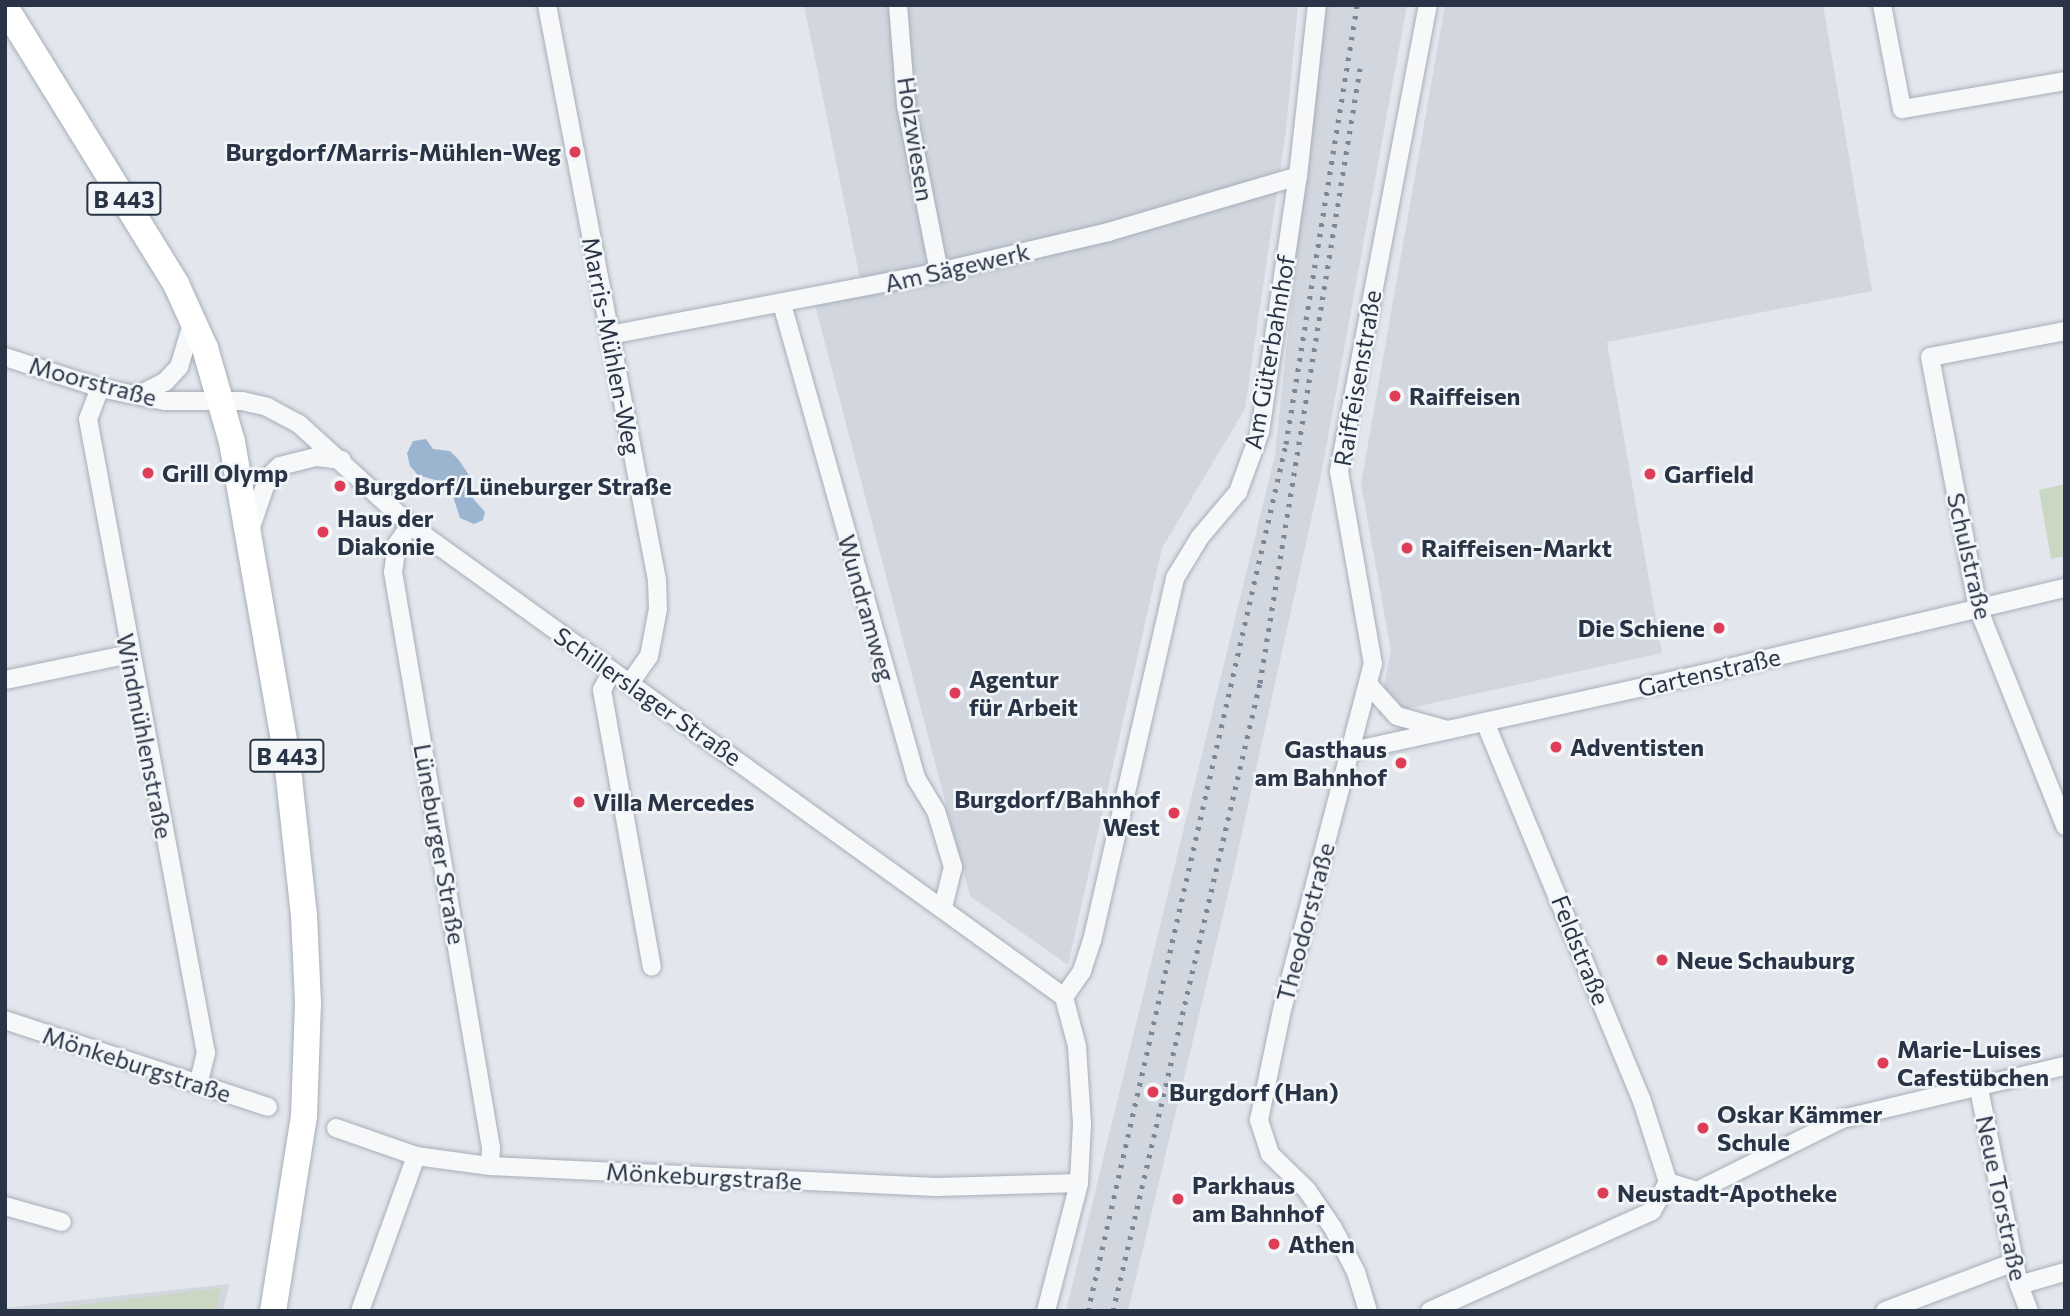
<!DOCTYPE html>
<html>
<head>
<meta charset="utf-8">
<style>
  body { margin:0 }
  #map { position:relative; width:2070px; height:1316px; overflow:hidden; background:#e3e7ed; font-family:Commissioner,sans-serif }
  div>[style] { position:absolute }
  .built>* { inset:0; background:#d1d6df }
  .green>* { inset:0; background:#c9d7c3 }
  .water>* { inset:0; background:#9bb5d0 }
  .roads { filter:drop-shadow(0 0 2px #a7aeb8) drop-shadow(0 0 2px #a7aeb8) }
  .minor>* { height:18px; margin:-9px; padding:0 9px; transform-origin:9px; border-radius:9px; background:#f6f8fa }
  .primary>* { height:26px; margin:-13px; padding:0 13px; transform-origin:13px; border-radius:13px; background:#fff }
  .rail>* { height:5px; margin-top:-2.5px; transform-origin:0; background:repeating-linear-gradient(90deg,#7b8698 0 3.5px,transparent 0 10.5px) }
  .dots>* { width:19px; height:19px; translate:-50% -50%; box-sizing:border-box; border:4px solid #f3f6f9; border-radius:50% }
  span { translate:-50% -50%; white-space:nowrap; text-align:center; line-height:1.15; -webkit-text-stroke:5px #f3f6f9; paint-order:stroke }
  .shield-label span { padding:2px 5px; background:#f3f6f9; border:2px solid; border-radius:5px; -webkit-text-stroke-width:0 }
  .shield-label { font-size:23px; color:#293447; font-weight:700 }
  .street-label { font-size:24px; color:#293447 }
  .poi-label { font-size:24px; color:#293447; font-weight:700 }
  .right { translate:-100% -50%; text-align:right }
  .left { translate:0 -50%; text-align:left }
  .frame { position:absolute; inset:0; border:7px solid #293447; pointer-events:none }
</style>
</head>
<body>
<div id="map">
  <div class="built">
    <i style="clip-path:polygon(804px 5px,1298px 5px,1286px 131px,1245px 409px,1162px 548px,1068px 965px,970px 896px,812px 294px,860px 279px)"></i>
    <i style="clip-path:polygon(1323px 5px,1407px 5px,1321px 475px,1234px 869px,1128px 1311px,1066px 1311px,1275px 455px)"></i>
    <i style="clip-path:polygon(1445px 5px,1823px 5px,1872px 291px,1607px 342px,1662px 653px,1378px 715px,1391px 651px,1361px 484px)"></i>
    <i style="clip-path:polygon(229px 1284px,223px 1311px,5px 1311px,5px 1308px)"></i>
  </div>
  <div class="green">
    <i style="clip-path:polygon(2065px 484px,2065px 556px,2051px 559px,2039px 490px)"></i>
    <i style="clip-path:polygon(221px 1288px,217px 1311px,31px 1311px)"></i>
  </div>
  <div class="water">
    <i style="clip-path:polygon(426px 439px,433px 449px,450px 451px,459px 460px,472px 480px,471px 496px,485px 512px,483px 520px,474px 524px,460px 518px,449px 484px,418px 475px,410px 466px,407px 453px,413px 441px)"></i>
  </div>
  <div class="roads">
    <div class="minor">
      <i style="left:547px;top:5px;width:585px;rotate:79.17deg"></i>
      <i style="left:657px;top:580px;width:29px;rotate:88deg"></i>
      <i style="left:658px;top:609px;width:48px;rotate:100.8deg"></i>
      <i style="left:649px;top:656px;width:33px;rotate:125deg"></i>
      <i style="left:898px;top:5px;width:100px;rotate:85.4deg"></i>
      <i style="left:906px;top:105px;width:170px;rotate:78.8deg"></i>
      <i style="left:1882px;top:5px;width:106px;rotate:79.1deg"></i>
      <i style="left:1902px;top:109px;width:165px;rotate:-9.7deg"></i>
      <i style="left:782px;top:304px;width:493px;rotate:74.2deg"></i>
      <i style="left:916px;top:778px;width:39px;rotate:59deg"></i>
      <i style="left:936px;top:811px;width:59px;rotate:73.1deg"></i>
      <i style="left:953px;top:867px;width:41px;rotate:104deg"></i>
      <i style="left:2065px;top:331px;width:137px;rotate:169.1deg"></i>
      <i style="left:1930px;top:357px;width:256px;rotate:79.2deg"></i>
      <i style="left:1978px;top:608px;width:235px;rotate:68.2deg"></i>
      <i style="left:610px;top:335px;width:335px;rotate:-10.8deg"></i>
      <i style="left:939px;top:272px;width:174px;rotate:-13.3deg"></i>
      <i style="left:1108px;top:232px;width:198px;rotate:-16.4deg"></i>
      <i style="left:5px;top:357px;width:100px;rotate:18.1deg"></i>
      <i style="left:100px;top:388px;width:66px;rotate:11.3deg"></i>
      <i style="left:165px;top:401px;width:77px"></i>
      <i style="left:242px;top:401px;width:26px;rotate:13deg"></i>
      <i style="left:267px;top:407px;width:36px;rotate:28deg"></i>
      <i style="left:299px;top:424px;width:150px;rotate:42.3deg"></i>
      <i style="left:410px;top:525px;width:807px;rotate:35.82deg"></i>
      <i style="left:100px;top:388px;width:33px;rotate:111deg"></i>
      <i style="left:88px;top:419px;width:645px;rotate:79.46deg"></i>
      <i style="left:206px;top:1053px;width:32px;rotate:104deg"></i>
      <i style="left:139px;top:395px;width:29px;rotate:-27deg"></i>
      <i style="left:165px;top:382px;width:21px;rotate:-47deg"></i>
      <i style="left:179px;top:367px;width:48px;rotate:-73.1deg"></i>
      <i style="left:410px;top:525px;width:23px;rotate:124deg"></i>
      <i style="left:397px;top:544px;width:28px;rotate:98deg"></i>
      <i style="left:393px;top:572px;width:584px;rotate:80.34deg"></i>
      <i style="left:491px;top:1148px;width:18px;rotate:93deg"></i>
      <i style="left:250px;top:530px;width:56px;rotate:-71.2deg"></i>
      <i style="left:268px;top:477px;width:16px;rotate:-43deg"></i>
      <i style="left:280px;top:466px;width:38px;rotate:-14deg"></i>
      <i style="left:317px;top:457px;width:25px;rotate:7deg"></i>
      <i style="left:612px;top:671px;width:21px;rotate:118deg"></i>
      <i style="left:602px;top:690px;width:281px;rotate:79.8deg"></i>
      <i style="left:5px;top:680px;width:127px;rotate:-11.8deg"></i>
      <i style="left:1369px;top:685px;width:42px;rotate:47.9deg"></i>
      <i style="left:1397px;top:716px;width:52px;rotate:15.6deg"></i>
      <i style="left:1485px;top:722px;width:407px;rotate:67.5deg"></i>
      <i style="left:1641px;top:1098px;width:88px;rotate:72.2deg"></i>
      <i style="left:1352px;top:751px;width:359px;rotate:-12.4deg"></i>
      <i style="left:1703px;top:674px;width:372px;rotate:-13.4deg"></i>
      <i style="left:1064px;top:997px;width:32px;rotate:-55deg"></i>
      <i style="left:1082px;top:971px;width:32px;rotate:-72deg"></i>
      <i style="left:1092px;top:941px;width:372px;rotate:-77.1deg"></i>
      <i style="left:1175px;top:578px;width:48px;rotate:-58.6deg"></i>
      <i style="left:1200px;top:537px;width:59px;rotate:-49.8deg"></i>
      <i style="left:1238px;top:492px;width:64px;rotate:-69.9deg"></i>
      <i style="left:1260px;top:432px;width:259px;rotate:-81.6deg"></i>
      <i style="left:1298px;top:176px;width:172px;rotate:-83.7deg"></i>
      <i style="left:5px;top:1020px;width:277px;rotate:18.3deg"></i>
      <i style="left:1978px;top:1084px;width:205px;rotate:78.5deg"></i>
      <i style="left:2019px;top:1285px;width:28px;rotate:69deg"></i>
      <i style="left:336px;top:1128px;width:85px;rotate:19.3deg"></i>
      <i style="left:416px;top:1156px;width:75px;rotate:7.7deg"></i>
      <i style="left:490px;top:1166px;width:446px;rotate:2.7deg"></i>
      <i style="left:936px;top:1187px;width:143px;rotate:-1.6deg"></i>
      <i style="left:1668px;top:1182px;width:30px;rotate:17deg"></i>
      <i style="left:1697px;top:1191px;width:162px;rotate:-26.4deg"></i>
      <i style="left:1842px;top:1119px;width:229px;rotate:-13.4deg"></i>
      <i style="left:5px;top:1206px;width:59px;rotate:15.7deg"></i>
      <i style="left:2019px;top:1285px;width:48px;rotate:-15.8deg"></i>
      <i style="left:360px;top:1311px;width:165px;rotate:-70.1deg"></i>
      <i style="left:1046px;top:1311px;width:132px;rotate:-75.5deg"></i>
      <i style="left:1079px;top:1183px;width:59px;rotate:-87.1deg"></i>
      <i style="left:1082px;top:1124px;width:78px;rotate:-93.7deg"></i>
      <i style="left:1077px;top:1046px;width:51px;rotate:-104.9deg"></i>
      <i style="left:1368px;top:1311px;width:41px;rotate:-107.1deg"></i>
      <i style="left:1356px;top:1272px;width:50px;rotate:-117.6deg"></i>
      <i style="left:1333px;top:1228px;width:46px;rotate:-124.4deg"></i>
      <i style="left:1307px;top:1190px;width:52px;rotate:-135.8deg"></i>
      <i style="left:1270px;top:1154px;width:36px;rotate:-108deg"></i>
      <i style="left:1259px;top:1120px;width:112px;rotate:-78.2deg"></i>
      <i style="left:1282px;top:1010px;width:358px;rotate:-75.3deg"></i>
      <i style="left:1373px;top:664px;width:196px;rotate:-100deg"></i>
      <i style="left:1339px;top:471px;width:474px;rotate:-79.2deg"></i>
      <i style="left:1430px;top:1311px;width:243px;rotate:-24.2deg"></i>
      <i style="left:1652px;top:1211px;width:33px;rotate:-61deg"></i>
      <i style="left:1885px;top:1311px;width:138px;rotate:-20.8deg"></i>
    </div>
    <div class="primary">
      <i style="left:5px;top:7px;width:326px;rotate:58.3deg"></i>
      <i style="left:176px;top:284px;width:70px;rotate:65.6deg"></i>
      <i style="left:205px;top:348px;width:98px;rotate:74deg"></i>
      <i style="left:232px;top:442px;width:313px;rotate:80.1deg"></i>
      <i style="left:286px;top:750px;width:166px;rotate:83.8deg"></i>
      <i style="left:304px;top:915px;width:87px;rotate:87.4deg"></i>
      <i style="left:308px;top:1002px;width:114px;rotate:92deg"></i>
      <i style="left:304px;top:1116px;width:197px;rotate:99deg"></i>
    </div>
  </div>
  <div class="rail">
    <i style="left:1088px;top:1311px;width:889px;rotate:-77.14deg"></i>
    <i style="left:1286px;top:444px;width:445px;rotate:-80.8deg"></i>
    <i style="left:1113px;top:1311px;width:645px;rotate:-76.83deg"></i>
    <i style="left:1260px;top:683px;width:623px;rotate:-80.76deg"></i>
  </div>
  <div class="dots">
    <i style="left:575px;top:152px;background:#dd3d56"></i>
    <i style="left:1395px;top:396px;background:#dd3d56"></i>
    <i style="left:148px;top:473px;background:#dd3d56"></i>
    <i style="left:1650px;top:474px;background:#dd3d56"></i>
    <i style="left:340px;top:486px;background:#dd3d56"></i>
    <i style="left:323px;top:532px;background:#dd3d56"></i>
    <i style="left:1407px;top:548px;background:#dd3d56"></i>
    <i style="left:1719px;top:628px;background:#dd3d56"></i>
    <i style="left:955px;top:693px;background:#dd3d56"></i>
    <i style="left:1556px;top:747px;background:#dd3d56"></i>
    <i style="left:1401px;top:763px;background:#dd3d56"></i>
    <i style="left:579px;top:802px;background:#dd3d56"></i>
    <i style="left:1174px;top:813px;background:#dd3d56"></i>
    <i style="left:1662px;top:960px;background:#dd3d56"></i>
    <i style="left:1883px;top:1063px;background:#dd3d56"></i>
    <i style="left:1153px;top:1092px;background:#dd3d56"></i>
    <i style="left:1703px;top:1128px;background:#dd3d56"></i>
    <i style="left:1603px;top:1193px;background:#dd3d56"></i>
    <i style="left:1178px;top:1199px;background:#dd3d56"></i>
    <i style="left:1274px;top:1244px;background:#dd3d56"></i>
  </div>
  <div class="shield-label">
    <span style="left:124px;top:199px">B 443</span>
    <span style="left:287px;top:756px">B 443</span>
  </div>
  <div class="street-label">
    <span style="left:916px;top:139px;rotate:81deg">Holzwiesen</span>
    <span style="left:957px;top:267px;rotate:-13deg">Am Sägewerk</span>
    <span style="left:612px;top:346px;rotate:79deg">Marris-Mühlen-Weg</span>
    <span style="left:1269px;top:352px;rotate:-80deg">Am Güterbahnhof</span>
    <span style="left:1357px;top:378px;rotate:-80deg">Raiffeisenstraße</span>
    <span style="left:93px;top:381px;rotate:15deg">Moorstraße</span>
    <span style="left:1970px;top:556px;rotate:77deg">Schulstraße</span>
    <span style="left:867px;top:608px;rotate:74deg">Wundramweg</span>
    <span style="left:1709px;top:672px;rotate:-13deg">Gartenstraße</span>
    <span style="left:648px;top:696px;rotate:35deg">Schillerslager Straße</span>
    <span style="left:145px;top:736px;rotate:79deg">Windmühlenstraße</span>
    <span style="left:440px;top:844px;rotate:80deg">Lüneburger Straße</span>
    <span style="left:1305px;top:922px;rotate:-75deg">Theodorstraße</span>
    <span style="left:1581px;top:950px;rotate:68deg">Feldstraße</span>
    <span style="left:137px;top:1064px;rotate:18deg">Mönkeburgstraße</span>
    <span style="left:704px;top:1176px;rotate:3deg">Mönkeburgstraße</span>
    <span style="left:2002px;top:1198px;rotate:78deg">Neue Torstraße</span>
  </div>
  <div class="poi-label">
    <span class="right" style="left:561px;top:152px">Burgdorf/Marris-Mühlen-Weg</span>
    <span class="left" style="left:1409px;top:396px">Raiffeisen</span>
    <span class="left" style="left:162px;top:473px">Grill Olymp</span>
    <span class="left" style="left:1664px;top:474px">Garfield</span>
    <span class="left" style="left:354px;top:486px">Burgdorf/Lüneburger Straße</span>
    <span class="left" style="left:337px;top:532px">Haus der<br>Diakonie</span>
    <span class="left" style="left:1421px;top:548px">Raiffeisen-Markt</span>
    <span class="right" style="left:1705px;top:628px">Die Schiene</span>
    <span class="left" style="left:969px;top:693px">Agentur<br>für Arbeit</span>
    <span class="left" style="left:1570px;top:747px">Adventisten</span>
    <span class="right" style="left:1387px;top:763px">Gasthaus<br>am Bahnhof</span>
    <span class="right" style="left:1160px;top:813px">Burgdorf/Bahnhof<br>West</span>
    <span class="left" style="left:593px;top:802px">Villa Mercedes</span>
    <span class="left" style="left:1676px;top:960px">Neue Schauburg</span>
    <span class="left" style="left:1897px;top:1063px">Marie-Luises<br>Cafestübchen</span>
    <span class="left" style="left:1169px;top:1092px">Burgdorf (Han)</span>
    <span class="left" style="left:1717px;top:1128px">Oskar Kämmer<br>Schule</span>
    <span class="left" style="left:1192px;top:1199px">Parkhaus<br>am Bahnhof</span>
    <span class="left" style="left:1617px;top:1193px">Neustadt-Apotheke</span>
    <span class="left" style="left:1288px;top:1244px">Athen</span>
  </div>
  <div class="frame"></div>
</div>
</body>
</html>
